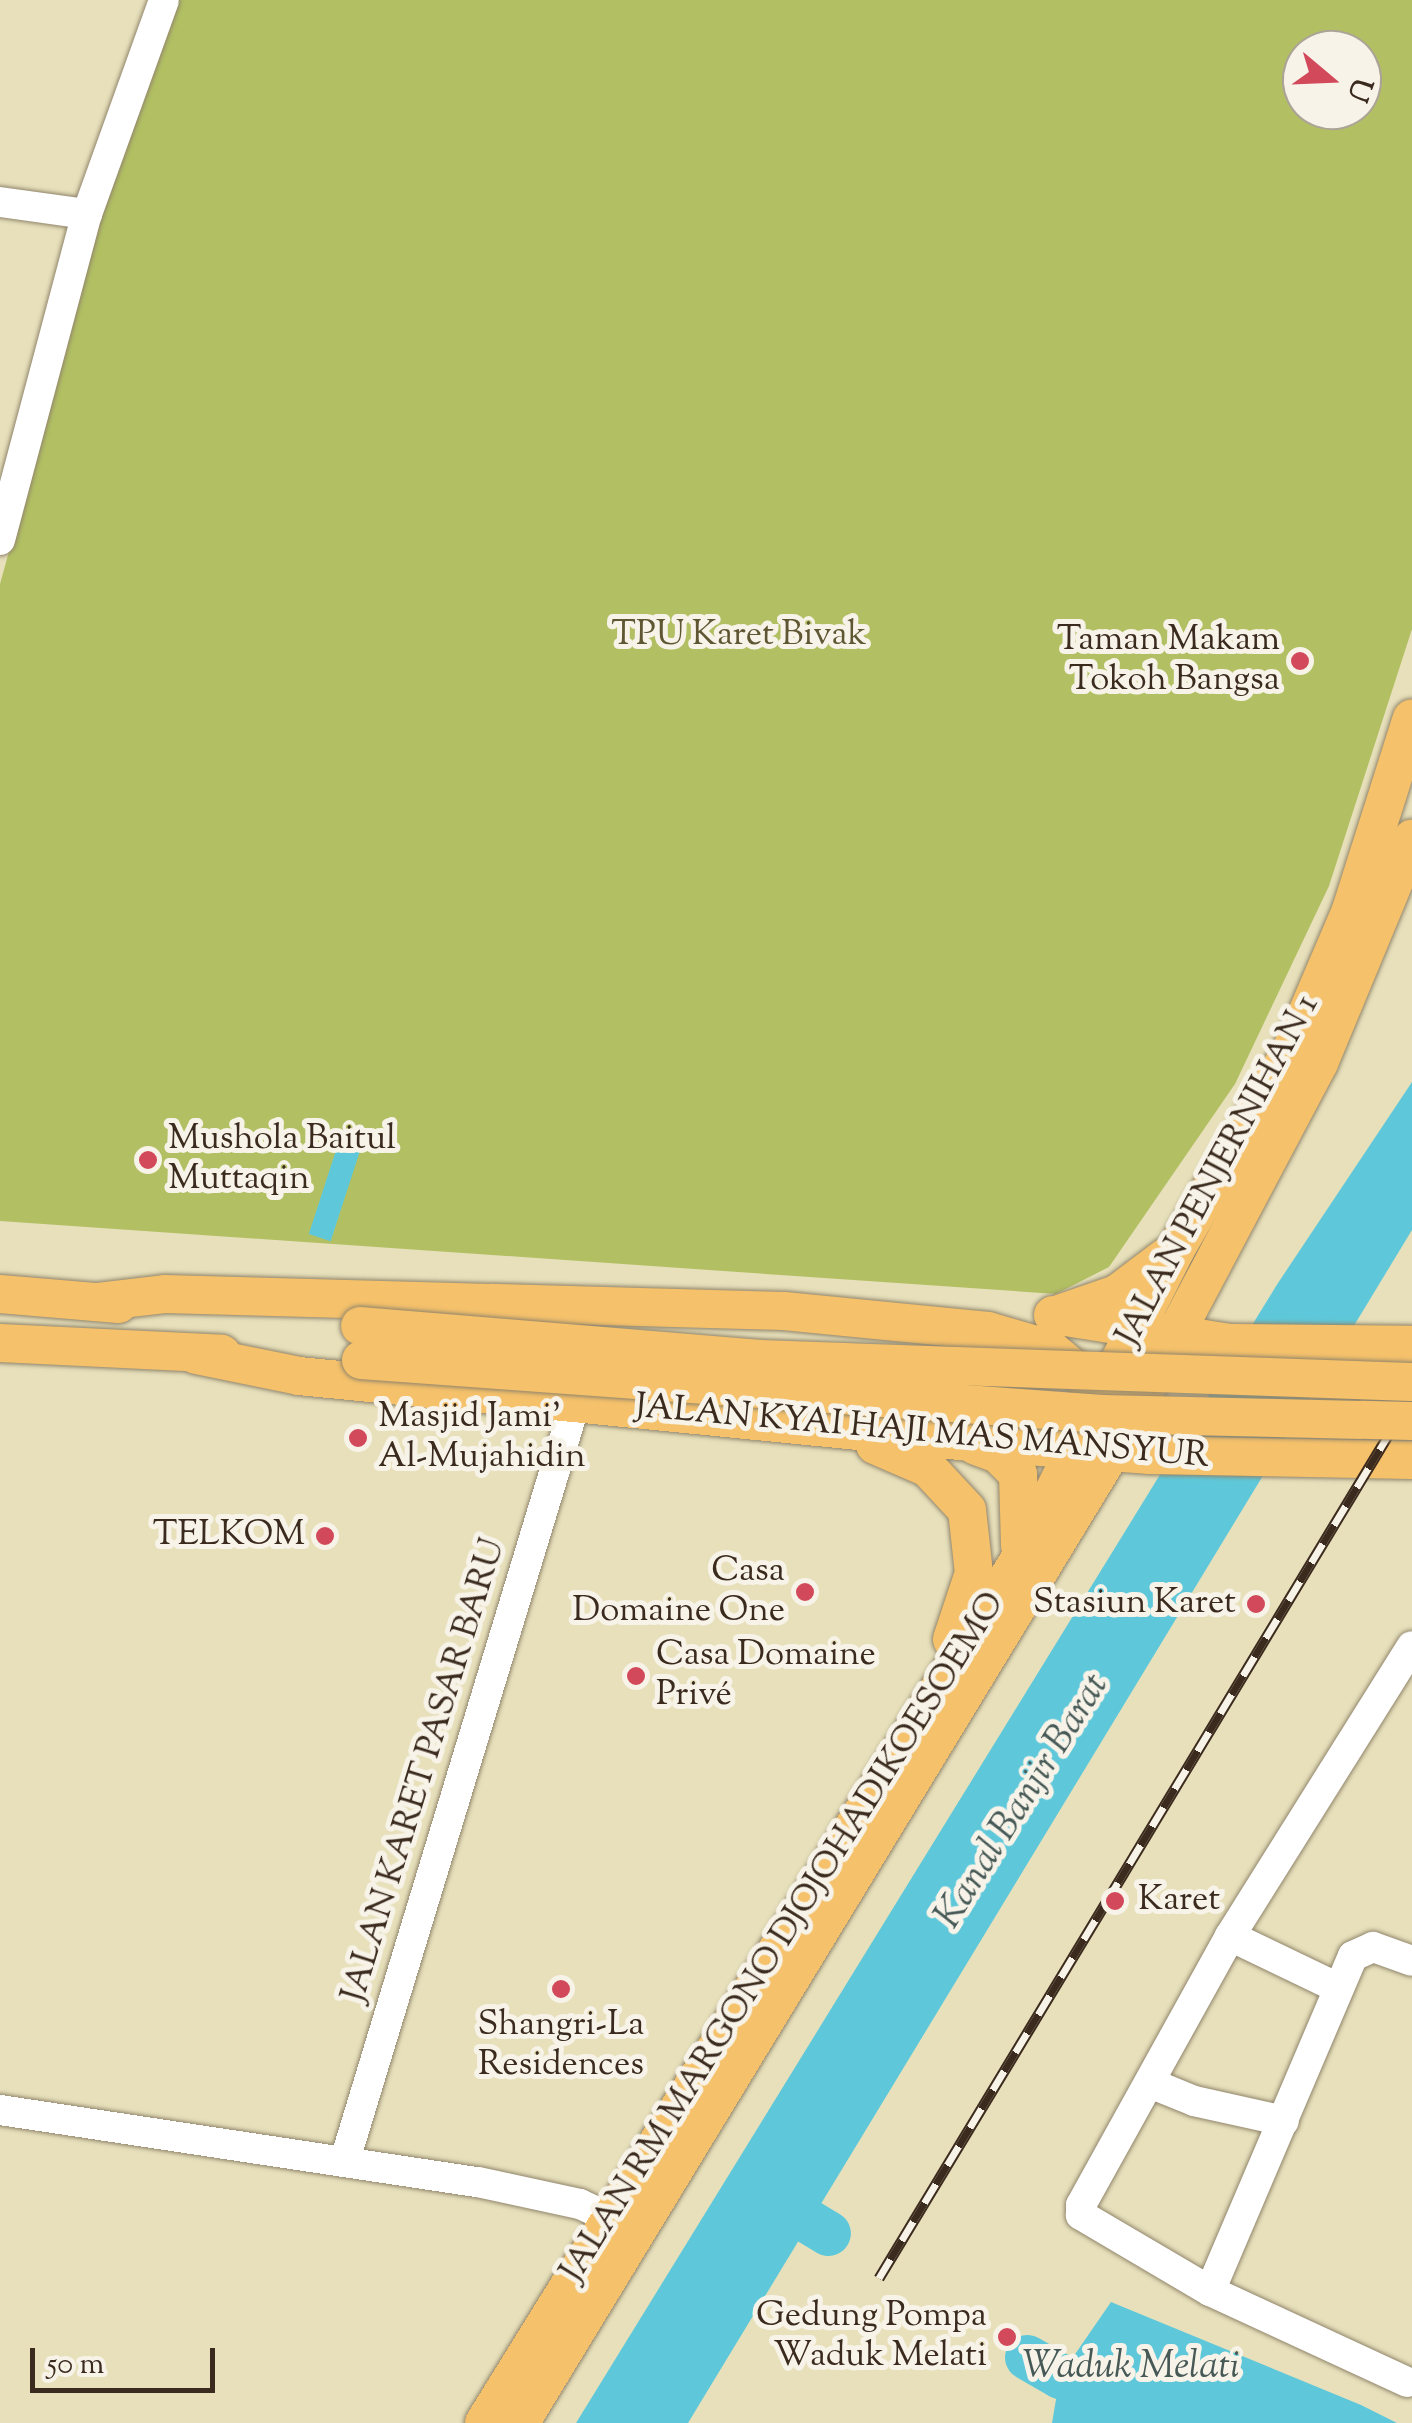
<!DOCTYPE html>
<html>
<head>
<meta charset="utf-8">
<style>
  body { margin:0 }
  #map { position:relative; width:1412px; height:2423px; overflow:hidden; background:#e7e0bb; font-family:"Sorts Mill Goudy",serif }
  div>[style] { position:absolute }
  .green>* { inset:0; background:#b2c063 }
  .water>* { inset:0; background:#5ec8da; transform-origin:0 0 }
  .river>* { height:45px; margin:-22.5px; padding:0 22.5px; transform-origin:22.5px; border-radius:22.5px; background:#5ec8da }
  .roads { filter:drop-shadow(0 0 2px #91856c) drop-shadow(0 0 2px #91856c) }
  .minor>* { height:30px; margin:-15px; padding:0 15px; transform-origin:15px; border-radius:15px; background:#fff }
  .major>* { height:38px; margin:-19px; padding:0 19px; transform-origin:19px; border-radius:19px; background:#f5c16b }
  .rail>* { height:11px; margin-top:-5.5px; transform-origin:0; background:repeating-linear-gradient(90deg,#f7f3e8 0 22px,#3b2a1e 0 44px); box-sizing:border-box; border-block:2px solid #3b2a1e }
  .bridges { filter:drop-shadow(0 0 2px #91856c) drop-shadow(0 0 2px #91856c) }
  .major-bridge>* { height:38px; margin:-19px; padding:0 19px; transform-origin:19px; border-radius:19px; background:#f5c16b }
  .dots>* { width:28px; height:28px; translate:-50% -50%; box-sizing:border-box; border:5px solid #f7f3e8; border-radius:50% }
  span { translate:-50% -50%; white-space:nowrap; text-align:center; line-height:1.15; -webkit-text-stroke:10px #f7f3e8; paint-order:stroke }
  .park-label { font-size:35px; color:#5f5733 }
  .poi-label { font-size:35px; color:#3b2a1e }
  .right { translate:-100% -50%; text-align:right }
  .left { translate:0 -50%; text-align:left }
  .street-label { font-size:35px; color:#3b2a1e }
  .water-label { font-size:38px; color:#465956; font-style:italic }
  .north { position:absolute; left:1282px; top:30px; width:100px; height:100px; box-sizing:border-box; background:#f7f3e8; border:2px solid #aca397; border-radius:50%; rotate:109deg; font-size:28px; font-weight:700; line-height:40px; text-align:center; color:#3b2a1e }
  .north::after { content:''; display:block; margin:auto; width:35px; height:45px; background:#d1495b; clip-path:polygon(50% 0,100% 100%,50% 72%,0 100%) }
  .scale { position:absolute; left:30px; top:2348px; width:185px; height:45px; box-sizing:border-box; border:5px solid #3b2a1e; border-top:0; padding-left:12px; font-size:30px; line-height:35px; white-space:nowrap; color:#3b2a1e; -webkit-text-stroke:8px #f7f3e8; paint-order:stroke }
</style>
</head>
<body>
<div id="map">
  <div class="green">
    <i style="clip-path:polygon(evenodd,172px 0,1412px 0,1412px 629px,1329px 886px,1235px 1084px,1109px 1267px,1056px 1294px,0 1221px,0 584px,105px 204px,172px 0,1302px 50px,1362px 50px,1362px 110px,1302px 110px,1302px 50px)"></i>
  </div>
  <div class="water">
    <i style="clip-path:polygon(1412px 1082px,1412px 1230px,688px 2423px,576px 2423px,1278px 1283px)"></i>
    <i style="left:340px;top:1138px;width:23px;height:101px;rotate:18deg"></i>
    <i style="clip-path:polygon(1111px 2302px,1361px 2405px,1397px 2423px,1052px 2423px,1060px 2376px)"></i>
  </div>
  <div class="river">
    <i style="left:773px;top:2200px;width:64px;rotate:31deg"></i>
    <i style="left:1027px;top:2357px;width:38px;rotate:30deg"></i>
    <i style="left:1060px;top:2376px;width:155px;rotate:17.6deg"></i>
  </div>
  <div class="roads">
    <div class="minor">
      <i style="left:0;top:202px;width:88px;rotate:7.9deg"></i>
      <i style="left:0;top:540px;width:337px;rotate:-75.1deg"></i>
      <i style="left:87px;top:214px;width:227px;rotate:-70.2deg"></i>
      <i style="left:1230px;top:1936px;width:120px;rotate:25.7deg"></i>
      <i style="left:1150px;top:2083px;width:48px;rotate:22.2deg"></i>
      <i style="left:1194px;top:2101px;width:92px;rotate:12.5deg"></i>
      <i style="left:0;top:2110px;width:483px;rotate:8.6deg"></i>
      <i style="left:478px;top:2182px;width:104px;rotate:12.2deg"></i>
      <i style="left:580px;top:2204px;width:54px;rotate:25.1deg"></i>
      <i style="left:345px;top:2160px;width:790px;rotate:-73.08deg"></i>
      <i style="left:1210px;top:2291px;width:364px;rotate:-66.9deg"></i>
      <i style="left:1353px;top:1956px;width:22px;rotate:-24deg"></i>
      <i style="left:1373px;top:1947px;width:41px;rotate:19.7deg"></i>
      <i style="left:1407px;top:2382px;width:217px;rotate:-155.2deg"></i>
      <i style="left:1210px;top:2291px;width:150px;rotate:-149.5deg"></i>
      <i style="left:1081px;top:2215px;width:10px;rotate:-90deg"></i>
      <i style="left:1081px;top:2205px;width:308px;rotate:-61deg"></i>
      <i style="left:1230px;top:1936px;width:342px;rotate:-57.9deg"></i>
    </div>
    <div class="major">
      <i style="left:0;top:1294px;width:119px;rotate:4.8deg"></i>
      <i style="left:96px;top:1302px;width:69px;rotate:-6.6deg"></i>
      <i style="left:165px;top:1294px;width:619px;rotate:1.57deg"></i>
      <i style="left:784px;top:1311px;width:205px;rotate:5.6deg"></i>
      <i style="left:988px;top:1331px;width:65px;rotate:16.2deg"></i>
      <i style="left:1050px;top:1349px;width:53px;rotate:39.7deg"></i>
      <i style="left:1062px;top:1313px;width:58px;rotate:-19.1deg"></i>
      <i style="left:1117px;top:1294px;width:61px;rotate:-37.1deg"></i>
      <i style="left:1053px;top:1315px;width:179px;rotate:9deg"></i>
      <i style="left:1230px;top:1343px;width:182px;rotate:0.6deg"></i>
      <i style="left:0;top:1343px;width:222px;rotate:2.8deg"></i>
      <i style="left:196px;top:1355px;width:105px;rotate:11.5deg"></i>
      <i style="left:299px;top:1376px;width:663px;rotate:5.62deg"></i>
      <i style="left:959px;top:1441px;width:192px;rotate:4.2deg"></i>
      <i style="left:1150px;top:1455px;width:262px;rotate:1.1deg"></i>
      <i style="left:875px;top:1445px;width:58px;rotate:23.5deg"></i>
      <i style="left:928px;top:1468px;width:57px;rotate:47.1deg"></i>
      <i style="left:967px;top:1510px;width:63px;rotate:83.7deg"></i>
      <i style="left:974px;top:1573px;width:70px;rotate:108.4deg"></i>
      <i style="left:976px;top:1446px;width:23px;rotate:20deg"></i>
      <i style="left:998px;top:1454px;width:28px;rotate:45deg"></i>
      <i style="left:1018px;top:1474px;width:72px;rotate:88.4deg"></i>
      <i style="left:484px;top:2423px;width:1015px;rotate:-58.2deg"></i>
      <i style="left:1019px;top:1560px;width:348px;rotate:-63.2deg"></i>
      <i style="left:1176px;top:1249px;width:229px;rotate:-59.9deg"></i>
      <i style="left:1291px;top:1051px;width:153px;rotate:-66.9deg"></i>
      <i style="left:1351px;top:910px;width:201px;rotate:-72.4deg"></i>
      <i style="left:520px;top:2423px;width:1157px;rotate:-58.65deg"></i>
      <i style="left:1122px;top:1435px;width:421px;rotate:-62.1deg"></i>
      <i style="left:1319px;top:1063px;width:243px;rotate:-67.5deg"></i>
    </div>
  </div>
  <div class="rail">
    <i style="left:879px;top:2278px;width:1031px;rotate:-58.86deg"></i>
  </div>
  <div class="bridges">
    <div class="major-bridge">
      <i style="left:360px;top:1326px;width:401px;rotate:4.7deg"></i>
      <i style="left:760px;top:1359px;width:652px;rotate:2.02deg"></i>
      <i style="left:361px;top:1360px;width:743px;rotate:4.17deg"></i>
      <i style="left:1102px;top:1414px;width:310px;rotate:1.3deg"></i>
    </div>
  </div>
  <div class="dots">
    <i style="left:1300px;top:661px;background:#d1495b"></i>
    <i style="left:148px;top:1160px;background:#d1495b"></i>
    <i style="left:358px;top:1438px;background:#d1495b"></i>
    <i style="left:325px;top:1536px;background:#d1495b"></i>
    <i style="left:805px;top:1592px;background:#d1495b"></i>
    <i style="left:1256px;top:1604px;background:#d1495b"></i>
    <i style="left:636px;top:1676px;background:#d1495b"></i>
    <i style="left:1115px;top:1901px;background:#d1495b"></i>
    <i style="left:561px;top:1989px;background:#d1495b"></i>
    <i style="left:1007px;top:2337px;background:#d1495b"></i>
  </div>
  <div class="park-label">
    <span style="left:739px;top:636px">TPU Karet Bivak</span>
  </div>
  <div class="poi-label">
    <span class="right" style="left:1280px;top:661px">Taman Makam<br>Tokoh Bangsa</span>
    <span class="left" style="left:168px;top:1160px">Mushola Baitul<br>Muttaqin</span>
    <span class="left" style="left:378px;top:1438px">Masjid Jami'<br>Al-Mujahidin</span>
    <span class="right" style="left:305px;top:1536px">TELKOM</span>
    <span class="right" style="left:785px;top:1592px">Casa<br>Domaine One</span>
    <span class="right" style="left:1236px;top:1604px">Stasiun Karet</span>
    <span class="left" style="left:656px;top:1676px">Casa Domaine<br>Privé</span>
    <span class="left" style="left:1138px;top:1901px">Karet</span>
    <span style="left:561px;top:2046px">Shangri-La<br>Residences</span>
    <span class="right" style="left:987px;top:2337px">Gedung Pompa<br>Waduk Melati</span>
  </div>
  <div class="street-label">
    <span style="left:1219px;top:1171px;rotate:-62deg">JALAN PENJERNIHAN 1</span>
    <span style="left:922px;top:1433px;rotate:5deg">JALAN KYAI HAJI MAS MANSYUR</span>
    <span style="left:425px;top:1771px;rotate:-73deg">JALAN KARET PASAR BARU</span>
    <span style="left:784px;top:1938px;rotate:-58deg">JALAN RM MARGONO DJOJOHADIKOESOEMO</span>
  </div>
  <div class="water-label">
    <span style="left:1024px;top:1802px;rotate:-58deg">Kanal Banjir Barat</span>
    <span style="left:1131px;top:2369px">Waduk Melati</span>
  </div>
  <div class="north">U</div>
  <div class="scale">50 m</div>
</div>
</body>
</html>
